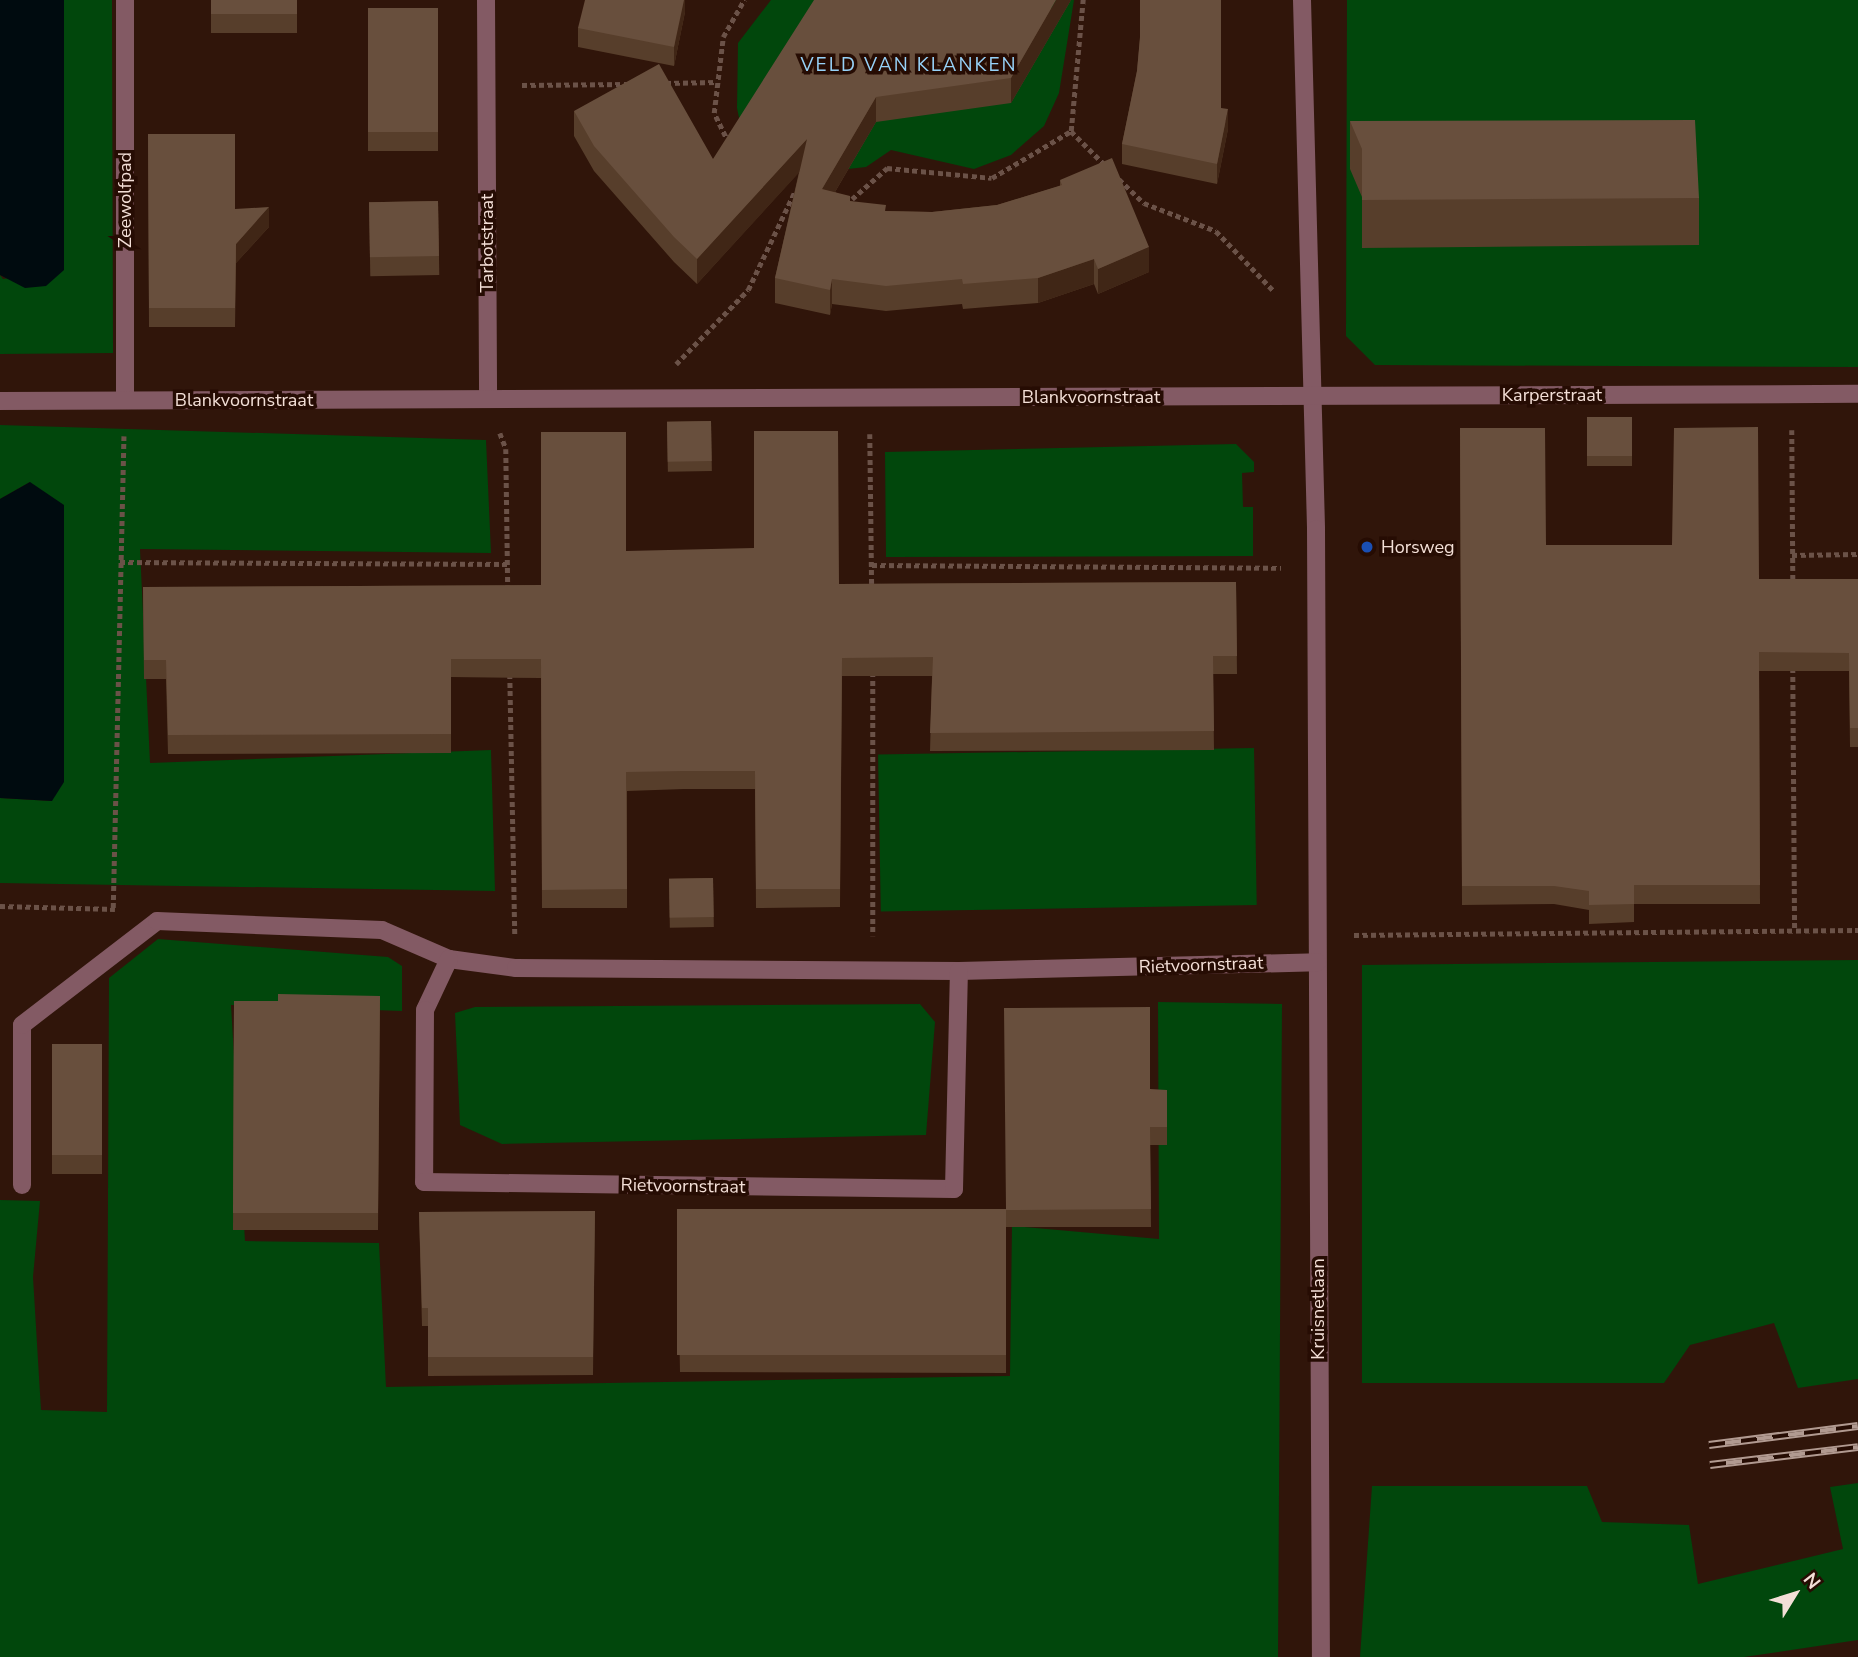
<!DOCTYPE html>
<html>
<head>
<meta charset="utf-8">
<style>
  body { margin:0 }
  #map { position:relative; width:1858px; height:1657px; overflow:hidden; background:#30150a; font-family:"Nunito Sans",sans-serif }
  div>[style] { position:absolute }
  .green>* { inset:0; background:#01470c; transform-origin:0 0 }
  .water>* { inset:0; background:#000b0f }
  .path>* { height:4.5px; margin-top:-2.25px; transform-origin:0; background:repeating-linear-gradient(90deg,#6b5248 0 5px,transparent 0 8.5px) }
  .service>* { height:18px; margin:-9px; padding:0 9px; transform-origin:9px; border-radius:9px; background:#835a64 }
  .pedestrian>* { height:18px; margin:-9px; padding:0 9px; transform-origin:9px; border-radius:9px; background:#835a64 }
  .minor>* { height:18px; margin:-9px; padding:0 9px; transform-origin:9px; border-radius:9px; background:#835a64 }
  .rail>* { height:8px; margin-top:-4px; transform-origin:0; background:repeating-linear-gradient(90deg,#260c03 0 16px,#b19a91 0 32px); box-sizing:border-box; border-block:2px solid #b19a91 }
  .wall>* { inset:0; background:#573e2b; transform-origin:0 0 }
  .shaded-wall>* { inset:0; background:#402616 }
  .building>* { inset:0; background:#684f3d; transform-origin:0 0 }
  .dots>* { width:19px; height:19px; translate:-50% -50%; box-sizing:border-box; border:4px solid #260c03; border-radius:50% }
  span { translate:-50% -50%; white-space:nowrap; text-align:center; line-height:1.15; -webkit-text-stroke:7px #260c03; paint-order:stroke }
  .street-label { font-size:18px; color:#f3dfd7 }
  .poi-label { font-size:18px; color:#f3dfd7 }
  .left { translate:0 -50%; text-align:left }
  .neighbourhood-label { font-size:19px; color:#97d2f8; letter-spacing:2px }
  .north { position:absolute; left:1760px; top:1559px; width:70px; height:70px; -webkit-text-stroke:5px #260c03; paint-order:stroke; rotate:52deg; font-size:19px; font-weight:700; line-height:28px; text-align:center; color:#f3dfd7 }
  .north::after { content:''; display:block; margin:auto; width:24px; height:32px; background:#f3dfd7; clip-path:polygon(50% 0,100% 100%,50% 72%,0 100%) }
</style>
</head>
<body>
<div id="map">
  <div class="green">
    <i style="clip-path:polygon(64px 0,112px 0,113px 353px,0 354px,0 275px,3px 279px,63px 270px)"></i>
    <i style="clip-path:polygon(771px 0,1074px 0,1059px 93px,1044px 126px,1011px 155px,974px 169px,891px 150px,866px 167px,848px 169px,743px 137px,737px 108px,738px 43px)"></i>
    <i style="clip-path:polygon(1347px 0,1858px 0,1858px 367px,1375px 365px,1346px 336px)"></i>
    <i style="clip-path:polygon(0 425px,486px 440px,491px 553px,140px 549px,150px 763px,491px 750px,495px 891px,0 883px,0 798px,52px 801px,30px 482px,0 499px)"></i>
    <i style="clip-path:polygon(1236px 444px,1254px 462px,1254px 472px,1242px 473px,1243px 507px,1253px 507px,1253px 556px,886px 557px,885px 452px)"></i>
    <i style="left:1254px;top:748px;width:157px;height:376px;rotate:89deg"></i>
    <i style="clip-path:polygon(158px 939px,388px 957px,402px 966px,402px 1011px,231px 1005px,245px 1241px,379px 1243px,386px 1387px,1010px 1376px,1012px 1226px,1159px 1239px,1158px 1002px,1282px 1004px,1278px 1657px,0 1657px,0 1200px,40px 1201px,33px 1277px,41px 1410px,107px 1412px,109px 978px)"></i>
    <i style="clip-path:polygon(1858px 960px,1858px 1379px,1798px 1388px,1774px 1323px,1690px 1345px,1664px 1383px,1362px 1383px,1362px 965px)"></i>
    <i style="clip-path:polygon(920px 1004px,935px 1022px,926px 1135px,502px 1144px,460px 1125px,455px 1013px,475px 1007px)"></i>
    <i style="clip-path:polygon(1858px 1483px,1858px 1640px,1744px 1657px,1360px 1657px,1372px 1486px,1587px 1486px,1602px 1522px,1689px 1525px,1698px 1584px,1843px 1549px,1830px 1487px)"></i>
  </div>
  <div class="water">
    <i style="clip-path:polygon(0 0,64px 0,64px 270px,46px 286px,25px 288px,0 275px)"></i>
    <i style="clip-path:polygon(30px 482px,64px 505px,64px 782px,52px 801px,0 798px,0 499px)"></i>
  </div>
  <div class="path">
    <i style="left:666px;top:83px;width:51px;rotate:-1.1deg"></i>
    <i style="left:522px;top:85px;width:107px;rotate:-0.5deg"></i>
    <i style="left:1071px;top:131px;width:48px;rotate:45deg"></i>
    <i style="left:729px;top:144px;width:34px;rotate:-116deg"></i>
    <i style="left:714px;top:113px;width:77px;rotate:-83.2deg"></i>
    <i style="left:723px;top:37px;width:43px;rotate:-60.4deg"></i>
    <i style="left:1119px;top:179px;width:35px;rotate:44deg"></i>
    <i style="left:1144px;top:203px;width:77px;rotate:21.3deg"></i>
    <i style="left:1216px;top:231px;width:82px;rotate:46deg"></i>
    <i style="left:845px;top:198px;width:7px;rotate:8deg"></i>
    <i style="left:852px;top:199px;width:47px;rotate:-41.5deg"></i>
    <i style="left:887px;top:168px;width:105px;rotate:5.4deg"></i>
    <i style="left:992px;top:178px;width:92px;rotate:-30.7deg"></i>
    <i style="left:1071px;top:131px;width:132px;rotate:-84.8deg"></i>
    <i style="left:676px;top:364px;width:103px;rotate:-45.8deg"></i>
    <i style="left:748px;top:290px;width:110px;rotate:-64.6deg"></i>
    <i style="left:1792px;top:430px;width:152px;rotate:89.6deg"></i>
    <i style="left:500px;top:433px;width:17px;rotate:69deg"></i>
    <i style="left:506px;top:449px;width:142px;rotate:89.2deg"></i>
    <i style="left:870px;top:434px;width:155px;rotate:89.3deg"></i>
    <i style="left:1792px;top:555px;width:66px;rotate:-0.9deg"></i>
    <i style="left:120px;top:562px;width:388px;rotate:0.3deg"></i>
    <i style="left:872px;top:565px;width:409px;rotate:0.4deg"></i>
    <i style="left:1793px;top:668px;width:262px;rotate:89.6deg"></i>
    <i style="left:873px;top:672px;width:264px;rotate:90deg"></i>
    <i style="left:510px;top:674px;width:260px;rotate:88.9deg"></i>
    <i style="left:0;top:906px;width:115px;rotate:1.5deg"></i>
    <i style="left:113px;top:908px;width:472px;rotate:-88.7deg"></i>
    <i style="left:1354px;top:935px;width:504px;rotate:-0.57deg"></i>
  </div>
  <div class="service">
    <i style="left:22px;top:1185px;width:160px;rotate:-90deg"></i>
    <i style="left:22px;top:1025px;width:170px;rotate:-37.6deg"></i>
  </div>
  <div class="pedestrian">
    <i style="left:125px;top:0;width:400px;rotate:90deg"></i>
  </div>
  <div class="minor">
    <i style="left:486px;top:0;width:399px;rotate:89.7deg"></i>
    <i style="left:1302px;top:0;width:529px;rotate:88.48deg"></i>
    <i style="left:1316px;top:529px;width:1128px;rotate:89.75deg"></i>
    <i style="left:0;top:401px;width:1858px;rotate:-0.22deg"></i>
    <i style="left:157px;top:921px;width:225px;rotate:2.3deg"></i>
    <i style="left:382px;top:930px;width:73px;rotate:23.4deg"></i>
    <i style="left:449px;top:959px;width:68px;rotate:7.7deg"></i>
    <i style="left:516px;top:968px;width:443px;rotate:0.4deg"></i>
    <i style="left:959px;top:971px;width:358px;rotate:-1.4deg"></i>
    <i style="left:449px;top:959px;width:56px;rotate:115.2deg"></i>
    <i style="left:425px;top:1010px;width:172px;rotate:90.3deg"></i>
    <i style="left:424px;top:1182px;width:530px;rotate:0.76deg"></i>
    <i style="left:954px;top:1189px;width:218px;rotate:-88.7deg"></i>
  </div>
  <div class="rail">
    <i style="left:1709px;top:1445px;width:150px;rotate:-7.3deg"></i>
    <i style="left:1710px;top:1465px;width:149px;rotate:-6.9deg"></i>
  </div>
  <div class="wall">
    <i style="left:211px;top:0;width:86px;height:33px"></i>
    <i style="clip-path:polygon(685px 0,685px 12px,674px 66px,578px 47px,578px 28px)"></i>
    <i style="clip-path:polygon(1071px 0,1011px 103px,876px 122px,835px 192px,850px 201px,886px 211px,932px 212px,997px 205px,1060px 186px,1060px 180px,1149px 272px,1098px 294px,1094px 284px,1038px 303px,963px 309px,962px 304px,886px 311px,832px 304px,830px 315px,775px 303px,775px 278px,799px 172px,697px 284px,674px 262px,594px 171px,574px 136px,574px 111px,713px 159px)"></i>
    <i style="left:368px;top:8px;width:70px;height:143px"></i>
    <i style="clip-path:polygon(1140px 39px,1221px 108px,1228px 129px,1217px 184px,1122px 164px,1122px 144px,1137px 71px)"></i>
    <i style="clip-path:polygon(1350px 121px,1699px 198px,1699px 245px,1362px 248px,1362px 197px,1350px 169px)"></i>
    <i style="clip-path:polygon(148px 134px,235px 209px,269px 227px,236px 263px,235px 327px,149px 327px)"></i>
    <i style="left:438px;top:201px;width:74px;height:69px;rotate:89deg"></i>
    <i style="left:1587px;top:417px;width:45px;height:49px"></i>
    <i style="left:711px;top:421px;width:50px;height:44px;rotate:89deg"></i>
    <i style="clip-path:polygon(1460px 428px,1546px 545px,1759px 579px,1858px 579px,1858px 747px,1850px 747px,1849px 671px,1759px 671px,1760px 904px,1634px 904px,1634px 922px,1589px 924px,1589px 910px,1554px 904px,1462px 905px)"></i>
    <i style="clip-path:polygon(626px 551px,839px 584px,1236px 582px,1237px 674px,1213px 674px,1214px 750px,930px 751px,932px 676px,842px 676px,840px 907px,756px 908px,755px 789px,684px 789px,627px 791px,627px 908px,542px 908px,541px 678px,451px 677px,451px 753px,168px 754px,166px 679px,144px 679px,143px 587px,541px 585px)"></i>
    <i style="left:713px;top:878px;width:49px;height:44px;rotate:89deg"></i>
    <i style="clip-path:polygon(380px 996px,378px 1230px,233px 1230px,234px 1001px,278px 1001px)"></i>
    <i style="left:52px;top:1044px;width:50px;height:130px"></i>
    <i style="clip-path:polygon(1150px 1089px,1167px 1127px,1167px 1145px,1150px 1145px,1151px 1227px,1006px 1227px,1006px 1211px,1006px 1373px,680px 1372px,677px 1211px,1006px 1209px)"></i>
    <i style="clip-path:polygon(595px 1211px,593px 1375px,428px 1376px,428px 1326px,422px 1326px,419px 1212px)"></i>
  </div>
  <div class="shaded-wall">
    <i style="clip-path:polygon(680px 0,685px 0,685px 12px,674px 66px,674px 47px)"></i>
    <i style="clip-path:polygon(1056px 0,1071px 0,1011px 103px,1011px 78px)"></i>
    <i style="clip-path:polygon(876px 97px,876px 122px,822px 214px,822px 189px)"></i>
    <i style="clip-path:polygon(1228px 109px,1228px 129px,1217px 184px,1217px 164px)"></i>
    <i style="clip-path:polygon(807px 139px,807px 164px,697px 284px,697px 259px)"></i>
    <i style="clip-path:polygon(269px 207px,269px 227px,236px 263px,236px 244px)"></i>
    <i style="clip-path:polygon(1149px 247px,1149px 272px,1098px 294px,1098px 269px)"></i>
    <i style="clip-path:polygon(1094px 259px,1094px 284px,1038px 303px,1038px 278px)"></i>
    <i style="clip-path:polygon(832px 279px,832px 304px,830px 315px,830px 290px)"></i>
  </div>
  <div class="building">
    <i style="left:211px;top:0;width:86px;height:14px"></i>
    <i style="clip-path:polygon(585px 0,684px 0,674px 47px,578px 28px)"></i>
    <i style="clip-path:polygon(814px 0,1056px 0,1011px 78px,876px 97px,822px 189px,850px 196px,850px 201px,886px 205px,885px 211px,932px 212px,997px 205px,1062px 185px,1060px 180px,1112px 158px,1149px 247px,1098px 269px,1094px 259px,1038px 278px,963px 284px,962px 279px,886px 286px,832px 279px,830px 290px,775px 278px,807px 139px,697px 259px,674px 237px,594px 146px,574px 111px,659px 64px,713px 159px)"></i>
    <i style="clip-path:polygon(1140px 0,1221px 0,1221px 108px,1228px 109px,1217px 164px,1122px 144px,1137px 71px,1140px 37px)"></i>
    <i style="left:368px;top:8px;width:70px;height:124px"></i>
    <i style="clip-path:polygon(1695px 120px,1699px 198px,1362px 200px,1362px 149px,1350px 121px)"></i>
    <i style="clip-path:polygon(148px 134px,235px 134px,235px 209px,269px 207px,236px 244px,235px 308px,149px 308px)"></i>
    <i style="left:438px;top:201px;width:55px;height:69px;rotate:89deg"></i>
    <i style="left:1587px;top:417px;width:45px;height:39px"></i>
    <i style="left:711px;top:421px;width:40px;height:44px;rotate:89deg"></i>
    <i style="clip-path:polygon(1758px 427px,1759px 579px,1858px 579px,1858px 728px,1850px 728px,1849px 653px,1759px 652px,1760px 885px,1634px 885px,1634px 904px,1589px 905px,1589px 891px,1554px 886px,1462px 886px,1460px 428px,1545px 428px,1546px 545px,1672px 545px,1674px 428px)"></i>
    <i style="clip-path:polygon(754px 431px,838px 431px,839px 584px,1236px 582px,1237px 656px,1213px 656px,1214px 731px,930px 733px,933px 657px,842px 658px,840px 889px,756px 889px,755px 771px,684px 771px,626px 772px,627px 889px,542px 890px,541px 659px,451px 659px,451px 734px,168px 735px,166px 660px,144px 660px,143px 587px,541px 585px,541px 432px,626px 432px,626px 551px,754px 548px)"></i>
    <i style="left:713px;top:878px;width:39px;height:44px;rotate:89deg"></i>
    <i style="clip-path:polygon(278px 994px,380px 996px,378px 1213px,233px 1213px,234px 1001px,278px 1001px)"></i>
    <i style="clip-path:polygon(1150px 1007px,1150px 1089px,1167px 1090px,1167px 1127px,1150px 1127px,1151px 1209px,1006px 1210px,1004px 1008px)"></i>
    <i style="left:52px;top:1044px;width:50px;height:111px"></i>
    <i style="left:1006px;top:1209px;width:146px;height:329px;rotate:90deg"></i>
    <i style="clip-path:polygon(595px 1211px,593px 1357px,428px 1357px,428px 1308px,422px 1308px,419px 1212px)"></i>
  </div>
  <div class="dots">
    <i style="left:1367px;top:547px;background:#1a4fb4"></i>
  </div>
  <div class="street-label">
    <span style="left:125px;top:200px;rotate:-90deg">Zeewolfpad</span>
    <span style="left:487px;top:243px;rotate:-90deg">Tarbotstraat</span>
    <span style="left:1552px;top:395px">Karperstraat</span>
    <span style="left:1091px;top:397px">Blankvoornstraat</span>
    <span style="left:244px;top:400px">Blankvoornstraat</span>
    <span style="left:1201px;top:965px;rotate:-2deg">Rietvoornstraat</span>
    <span style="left:683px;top:1186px;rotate:1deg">Rietvoornstraat</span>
    <span style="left:1318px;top:1309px;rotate:-90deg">Kruisnetlaan</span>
  </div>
  <div class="poi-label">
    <span class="left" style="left:1381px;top:547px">Horsweg</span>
  </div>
  <div class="neighbourhood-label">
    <span style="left:909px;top:66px">VELD VAN KLANKEN</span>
  </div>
  <div class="north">N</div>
</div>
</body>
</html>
